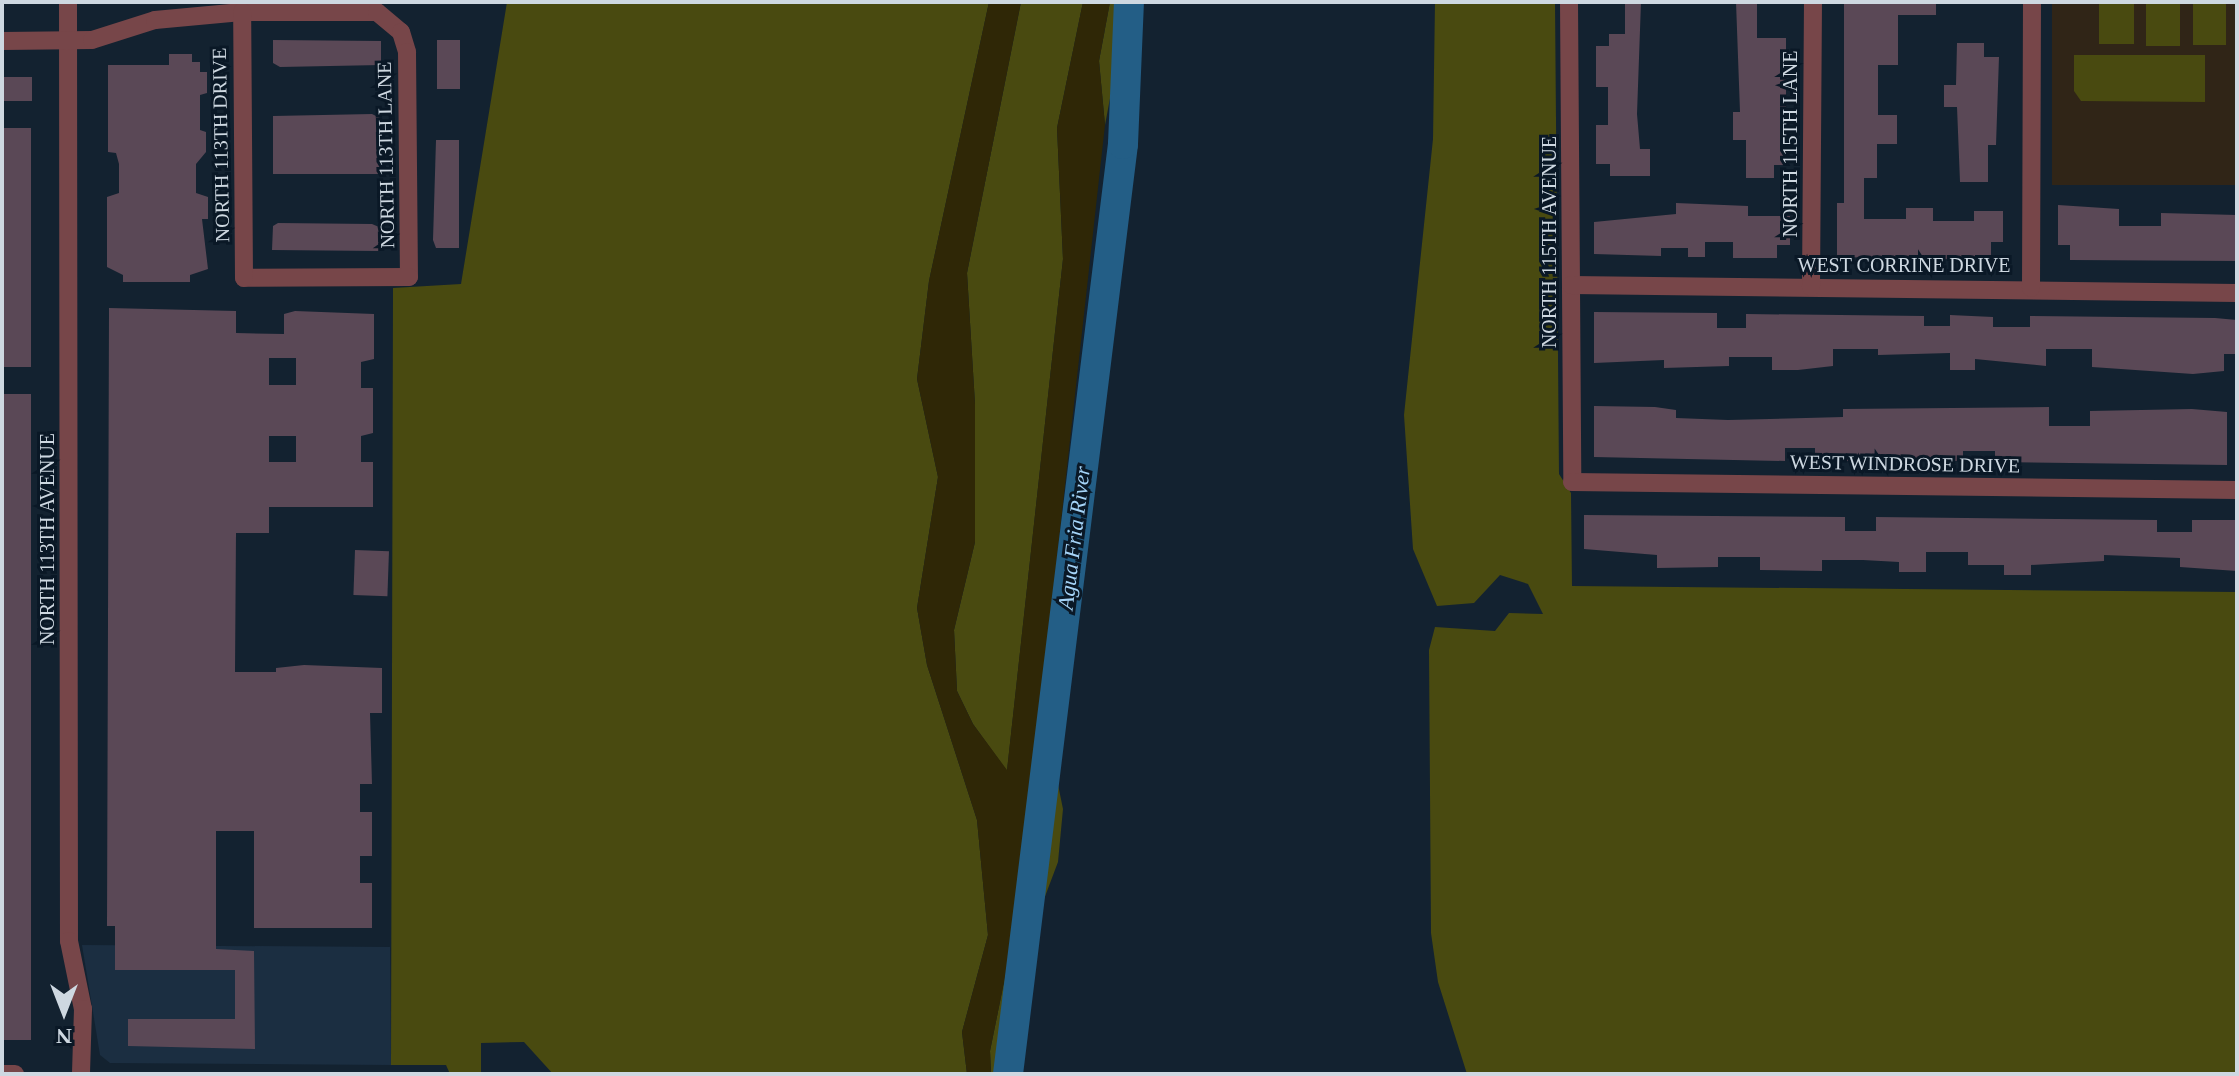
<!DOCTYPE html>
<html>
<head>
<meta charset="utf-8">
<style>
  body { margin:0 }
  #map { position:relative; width:2239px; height:1076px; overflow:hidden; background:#132230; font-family:"Times New Roman",serif }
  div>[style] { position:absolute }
  .built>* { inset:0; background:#1b2e41 }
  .education>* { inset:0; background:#302517; transform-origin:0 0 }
  .green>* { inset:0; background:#494a10; transform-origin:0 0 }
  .sand>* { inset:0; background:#2f2706 }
  .river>* { height:30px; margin:-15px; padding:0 15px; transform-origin:15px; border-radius:15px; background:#235e86 }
  .building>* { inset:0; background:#5a4856; transform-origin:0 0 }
  .minor>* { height:18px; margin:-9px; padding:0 9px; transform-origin:9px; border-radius:9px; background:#774649 }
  span { translate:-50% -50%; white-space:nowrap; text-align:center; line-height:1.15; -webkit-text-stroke:6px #0a1826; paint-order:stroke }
  .street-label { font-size:20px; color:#ced8e1 }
  .water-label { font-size:22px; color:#a5d4f8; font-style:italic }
  .frame { position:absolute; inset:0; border:4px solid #ced8e1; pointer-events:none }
  .north { position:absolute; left:24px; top:972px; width:80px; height:80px; -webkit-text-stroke:6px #0a1826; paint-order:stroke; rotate:180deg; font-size:22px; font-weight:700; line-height:32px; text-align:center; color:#ced8e1 }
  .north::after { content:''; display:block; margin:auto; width:28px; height:36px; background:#ced8e1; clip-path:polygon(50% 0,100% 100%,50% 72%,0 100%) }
</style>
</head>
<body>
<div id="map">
  <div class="built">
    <i style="clip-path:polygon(82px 945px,390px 947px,391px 1065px,110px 1063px,100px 1055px)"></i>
  </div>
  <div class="education">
    <i style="left:2052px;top:2px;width:185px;height:183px"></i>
  </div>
  <div class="green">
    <i style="clip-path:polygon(507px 2px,989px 2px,929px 281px,917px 379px,938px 477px,917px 608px,927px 665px,977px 820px,988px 935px,962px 1032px,967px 1074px,553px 1074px,524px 1042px,481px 1043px,481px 1074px,450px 1074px,446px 1065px,391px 1065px,393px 288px,461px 284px)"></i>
    <i style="clip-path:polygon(1021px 2px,1083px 2px,1057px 128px,1063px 259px,1007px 771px,973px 724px,957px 691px,954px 630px,975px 542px,975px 404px,967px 273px)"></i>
    <i style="clip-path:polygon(1110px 2px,1128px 2px,1105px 125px,1099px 61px)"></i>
    <i style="clip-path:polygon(1435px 2px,1555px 2px,1559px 474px,1571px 493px,1572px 586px,2237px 592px,2237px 1074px,1467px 1074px,1438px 982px,1431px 933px,1429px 650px,1435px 627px,1495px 631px,1509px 613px,1543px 614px,1528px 584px,1500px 575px,1474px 603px,1437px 606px,1413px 549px,1404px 415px,1433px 139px)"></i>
    <i style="left:2099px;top:2px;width:35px;height:42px"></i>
    <i style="left:2146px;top:2px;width:34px;height:44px"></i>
    <i style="left:2193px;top:2px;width:33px;height:43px"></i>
    <i style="clip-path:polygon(2074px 55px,2205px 55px,2205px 102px,2081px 101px,2074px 91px)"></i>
    <i style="clip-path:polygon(1064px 502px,1062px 642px,1053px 760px,1063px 809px,1058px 862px,1032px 931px,1025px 999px,1003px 1074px,991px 1074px,990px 1051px,1017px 918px)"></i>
  </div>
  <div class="sand">
    <i style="clip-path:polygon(989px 2px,1021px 2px,967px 273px,975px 404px,975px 542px,954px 630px,957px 691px,973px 724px,1007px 770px,1063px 259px,1057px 128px,1083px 2px,1110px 2px,1099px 61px,1105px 125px,1017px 918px,990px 1051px,991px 1074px,967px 1074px,962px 1032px,988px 935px,977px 820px,927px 665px,917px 608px,938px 477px,917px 379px,929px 281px)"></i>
  </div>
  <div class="river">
    <i style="left:1008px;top:1074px;width:937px;rotate:-82.95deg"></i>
    <i style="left:1123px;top:144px;width:142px;rotate:-87.6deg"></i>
  </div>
  <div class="building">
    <i style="clip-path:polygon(1625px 2px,1641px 2px,1637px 114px,1640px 149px,1650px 149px,1650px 176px,1610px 176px,1610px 164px,1596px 164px,1596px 125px,1608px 125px,1608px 87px,1596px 87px,1596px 46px,1609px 46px,1609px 34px,1625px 34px)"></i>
    <i style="clip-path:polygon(1736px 2px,1757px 2px,1757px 38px,1786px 38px,1786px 165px,1774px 165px,1774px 178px,1746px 178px,1746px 140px,1733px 140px,1733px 112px,1740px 112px)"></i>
    <i style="clip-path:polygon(1844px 2px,1936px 2px,1936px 15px,1898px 15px,1898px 65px,1878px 65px,1878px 115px,1897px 115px,1897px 144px,1877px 144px,1877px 178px,1864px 178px,1864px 219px,1906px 219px,1906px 208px,1933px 208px,1933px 221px,1974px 221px,1974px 211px,2003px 211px,2003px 242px,1991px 242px,1991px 260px,1837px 257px,1837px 203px,1844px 203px)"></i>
    <i style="clip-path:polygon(273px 40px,381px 41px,381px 65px,280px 67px,273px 63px)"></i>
    <i style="left:437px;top:40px;width:23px;height:49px"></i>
    <i style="clip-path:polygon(1957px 43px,1984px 43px,1984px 57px,1999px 57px,1996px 145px,1988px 145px,1988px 182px,1960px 182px,1957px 107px,1944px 107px,1944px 85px,1956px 85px)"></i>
    <i style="clip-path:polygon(169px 54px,192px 54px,192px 62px,200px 62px,200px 72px,207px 72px,207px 93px,200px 95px,200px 130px,206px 132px,206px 152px,196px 164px,196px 193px,208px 197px,208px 219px,202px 219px,208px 269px,190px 275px,190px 282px,123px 282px,123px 275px,107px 267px,107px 197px,119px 193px,119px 164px,116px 153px,108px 152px,108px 65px,169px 65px)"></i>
    <i style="left:2px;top:77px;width:30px;height:24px"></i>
    <i style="clip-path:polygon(372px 114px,380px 118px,380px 174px,273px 174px,273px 116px)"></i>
    <i style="left:2px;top:128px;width:29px;height:239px"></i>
    <i style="clip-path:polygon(436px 140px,459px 140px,459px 248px,436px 248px,433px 240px)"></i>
    <i style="clip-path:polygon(1676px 203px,1748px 206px,1748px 216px,1790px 216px,1790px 245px,1777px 245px,1777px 258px,1733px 258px,1733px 242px,1705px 242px,1705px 257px,1688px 257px,1688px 248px,1661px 248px,1661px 256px,1594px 254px,1594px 222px,1676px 214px)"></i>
    <i style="clip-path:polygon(2058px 205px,2119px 209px,2119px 226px,2161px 226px,2161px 213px,2237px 215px,2237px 261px,2070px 260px,2070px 245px,2058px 245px)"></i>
    <i style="clip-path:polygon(278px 223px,372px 224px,379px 227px,379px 251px,272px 250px,273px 226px)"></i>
    <i style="clip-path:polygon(evenodd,109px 308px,236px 311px,236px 333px,284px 334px,284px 314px,295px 311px,374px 314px,374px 359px,361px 362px,361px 388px,373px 388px,373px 433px,361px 436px,361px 462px,373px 462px,373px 507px,269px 507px,269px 533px,236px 533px,235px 672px,276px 672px,276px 668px,304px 665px,382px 668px,382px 713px,370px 713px,372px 784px,360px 784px,360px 812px,372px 812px,372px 856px,360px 856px,360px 883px,372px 883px,372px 928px,254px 928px,254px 831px,216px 831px,216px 949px,254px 951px,255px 1049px,128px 1046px,128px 1019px,235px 1019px,235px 970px,115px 970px,115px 926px,107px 926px,109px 308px,269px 358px,296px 358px,296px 385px,269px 385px,269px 358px,109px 308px,269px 436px,296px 436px,296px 462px,269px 462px,269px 436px)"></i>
    <i style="clip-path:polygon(1594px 312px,1717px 313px,1717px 328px,1746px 328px,1746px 314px,1924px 316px,1924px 326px,1950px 326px,1950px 315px,1993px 317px,1993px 327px,2030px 327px,2030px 316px,2215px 318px,2237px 320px,2237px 354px,2224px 354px,2224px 371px,2193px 374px,2092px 367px,2092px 349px,2046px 349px,2046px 366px,1975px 359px,1975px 370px,1950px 370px,1950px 353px,1878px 355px,1878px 349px,1833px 349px,1833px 366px,1798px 370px,1772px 370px,1772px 357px,1729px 357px,1729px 366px,1664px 368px,1664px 360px,1594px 363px)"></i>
    <i style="left:2px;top:394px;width:29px;height:646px"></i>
    <i style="clip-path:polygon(1594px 406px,1655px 407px,1676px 410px,1676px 418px,1728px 420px,1843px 417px,1843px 409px,2049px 407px,2049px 426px,2090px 426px,2090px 411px,2192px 409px,2227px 412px,2227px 465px,1995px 462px,1995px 451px,1963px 451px,1963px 461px,1815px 461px,1815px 448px,1785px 448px,1785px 461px,1594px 457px)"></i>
    <i style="clip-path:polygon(1584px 515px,1845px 517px,1845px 531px,1876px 531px,1876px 517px,2157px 520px,2157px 532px,2192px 532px,2192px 520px,2237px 520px,2237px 571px,2180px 567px,2180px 558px,2104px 555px,2104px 561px,2031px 565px,2031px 575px,2004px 575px,2004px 565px,1968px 565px,1968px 552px,1926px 552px,1926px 572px,1899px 572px,1899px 562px,1863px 560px,1822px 560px,1822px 571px,1760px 570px,1760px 557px,1718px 557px,1718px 567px,1657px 568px,1657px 555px,1584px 549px)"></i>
    <i style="left:355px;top:550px;width:34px;height:45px;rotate:2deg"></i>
  </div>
  <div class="minor">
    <i style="left:68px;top:2px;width:939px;rotate:89.94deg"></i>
    <i style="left:69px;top:941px;width:69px;rotate:78.4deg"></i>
    <i style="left:83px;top:1009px;width:65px;rotate:91.8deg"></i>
    <i style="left:1569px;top:2px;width:480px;rotate:89.6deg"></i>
    <i style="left:1572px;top:482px;width:665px;rotate:0.69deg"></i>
    <i style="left:2px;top:41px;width:90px;rotate:-0.6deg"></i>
    <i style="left:92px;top:40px;width:66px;rotate:-17.6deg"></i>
    <i style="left:155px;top:20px;width:87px;rotate:-5.3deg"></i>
    <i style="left:242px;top:12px;width:135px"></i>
    <i style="left:377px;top:12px;width:31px;rotate:40deg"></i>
    <i style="left:401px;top:32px;width:21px;rotate:73deg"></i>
    <i style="left:407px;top:52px;width:225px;rotate:89.5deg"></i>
    <i style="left:409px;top:277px;width:165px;rotate:179.7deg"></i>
    <i style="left:244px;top:278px;width:266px;rotate:-90.4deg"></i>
    <i style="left:1571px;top:285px;width:666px;rotate:0.69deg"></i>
    <i style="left:1811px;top:287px;width:285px;rotate:-89.6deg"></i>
    <i style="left:2031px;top:288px;width:286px;rotate:-89.8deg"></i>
    <i style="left:2px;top:1074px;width:13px"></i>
  </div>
  <div class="street-label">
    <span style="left:1790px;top:144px;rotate:-90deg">NORTH 115TH LANE</span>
    <span style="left:221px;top:145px;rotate:-91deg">NORTH 113TH DRIVE</span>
    <span style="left:386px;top:155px;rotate:-91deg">NORTH 113TH LANE</span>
    <span style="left:1549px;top:242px;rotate:-90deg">NORTH 115TH AVENUE</span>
    <span style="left:1904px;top:265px">WEST CORRINE DRIVE</span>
    <span style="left:1905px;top:464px;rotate:1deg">WEST WINDROSE DRIVE</span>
    <span style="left:47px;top:539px;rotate:-90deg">NORTH 113TH AVENUE</span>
  </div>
  <div class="water-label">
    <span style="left:1074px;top:538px;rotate:-83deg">Agua Fria River</span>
  </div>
  <div class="frame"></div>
  <div class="north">N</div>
</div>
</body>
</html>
